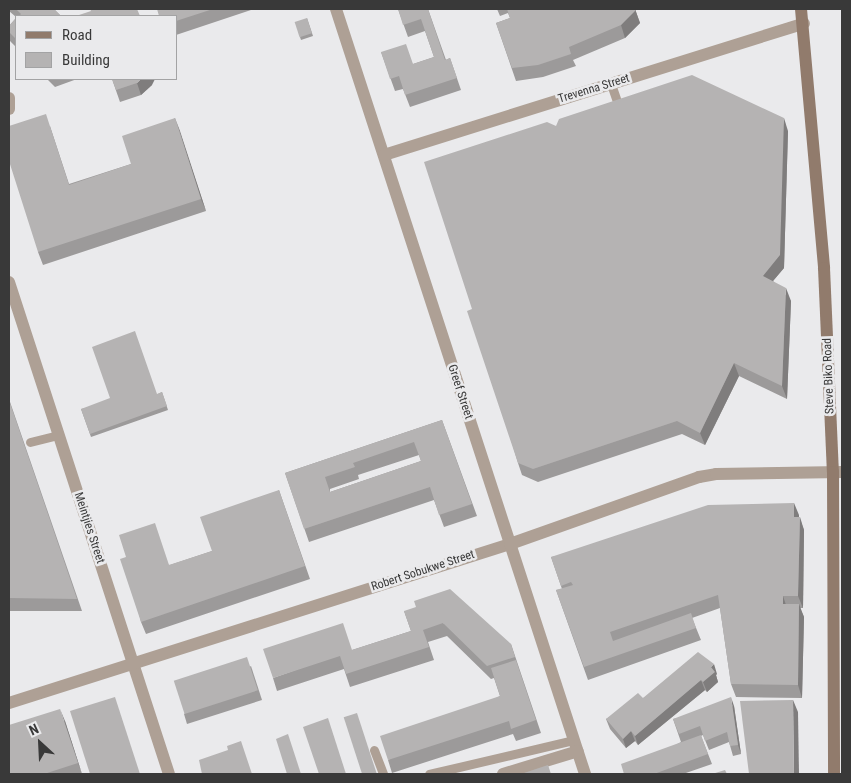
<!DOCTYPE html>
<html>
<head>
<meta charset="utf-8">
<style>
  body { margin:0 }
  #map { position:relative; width:851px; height:783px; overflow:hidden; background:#eaeaec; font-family:"Roboto Condensed",sans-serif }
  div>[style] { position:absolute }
  .lane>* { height:9px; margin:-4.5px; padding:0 4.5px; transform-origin:4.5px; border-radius:4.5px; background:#aea095 }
  .street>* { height:12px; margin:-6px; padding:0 6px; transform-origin:6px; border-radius:6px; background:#aea095 }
  .secondary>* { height:12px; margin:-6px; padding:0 6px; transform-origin:6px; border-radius:6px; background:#917b6c }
  .wall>* { inset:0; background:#9c9a9a }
  .shaded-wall>* { inset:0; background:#7f7d7d }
  .building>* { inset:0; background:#b5b3b3; transform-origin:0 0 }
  span { translate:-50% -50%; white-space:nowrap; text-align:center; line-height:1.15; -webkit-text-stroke:5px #eaeaec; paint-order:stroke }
  .street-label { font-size:12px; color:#393939 }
  .frame { position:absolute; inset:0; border:10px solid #393939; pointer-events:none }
  .legend { position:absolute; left:15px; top:15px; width:162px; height:65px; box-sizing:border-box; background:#eaeaec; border:1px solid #a3a3a4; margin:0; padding:6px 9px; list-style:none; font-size:15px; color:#393939 }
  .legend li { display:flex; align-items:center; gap:10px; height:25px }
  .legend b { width:25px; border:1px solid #a3a3a4 }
  .north { position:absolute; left:15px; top:718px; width:50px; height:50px; -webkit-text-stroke:4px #eaeaec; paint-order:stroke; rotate:335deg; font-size:14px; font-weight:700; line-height:20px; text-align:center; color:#393939 }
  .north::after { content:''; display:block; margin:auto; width:18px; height:22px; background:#393939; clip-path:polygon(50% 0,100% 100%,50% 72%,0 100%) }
</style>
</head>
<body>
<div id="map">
  <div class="lane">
    <i style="left:611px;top:84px;width:28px;rotate:71deg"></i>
    <i style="left:30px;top:442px;width:30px;rotate:-14deg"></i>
    <i style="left:374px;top:750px;width:26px;rotate:69deg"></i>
    <i style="left:429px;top:774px;width:149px;rotate:-13.2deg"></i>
  </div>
  <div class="street">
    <i style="left:336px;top:9px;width:805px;rotate:71.97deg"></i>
    <i style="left:9px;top:98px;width:11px;rotate:90deg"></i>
    <i style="left:384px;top:155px;width:440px;rotate:-17.4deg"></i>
    <i style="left:9px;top:282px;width:517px;rotate:71.99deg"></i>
    <i style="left:9px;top:703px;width:526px;rotate:-17.61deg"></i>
    <i style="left:510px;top:544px;width:201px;rotate:-19.5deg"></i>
    <i style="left:699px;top:477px;width:17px;rotate:-10deg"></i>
    <i style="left:716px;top:474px;width:126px;rotate:-0.9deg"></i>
    <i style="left:503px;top:774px;width:78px;rotate:-17deg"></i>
  </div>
  <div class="secondary">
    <i style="left:801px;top:9px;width:260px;rotate:84.9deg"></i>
    <i style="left:824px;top:268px;width:204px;rotate:87.5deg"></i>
    <i style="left:833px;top:472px;width:302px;rotate:89.8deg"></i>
  </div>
  <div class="wall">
    <i style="clip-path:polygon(9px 9px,54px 9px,61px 16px,16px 16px,16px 17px,9px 11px)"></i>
    <i style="clip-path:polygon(157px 9px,254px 9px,176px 35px,176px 16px)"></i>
    <i style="clip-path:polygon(398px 9px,428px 9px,446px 60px,450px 58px,461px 90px,410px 107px,403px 89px,395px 91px,381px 52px,413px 64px,434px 57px,425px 31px,408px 37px)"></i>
    <i style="clip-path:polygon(497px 9px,635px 9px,640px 23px,625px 38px,573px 60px,576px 66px,543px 77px,516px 81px,496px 23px,510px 18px,508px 13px,500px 16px)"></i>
    <i style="clip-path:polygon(16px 18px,16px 50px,15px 46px,10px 41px,9px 37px,9px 26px)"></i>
    <i style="clip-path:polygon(307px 18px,313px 36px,301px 40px,300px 37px)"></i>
    <i style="clip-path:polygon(47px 79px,77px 79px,55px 87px)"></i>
    <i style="clip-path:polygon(112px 79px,152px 85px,141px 95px,120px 102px)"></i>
    <i style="clip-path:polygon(175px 118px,206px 211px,43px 265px,38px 252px,50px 126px,69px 184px,131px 164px)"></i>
    <i style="clip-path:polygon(556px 126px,788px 131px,784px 268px,773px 281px,791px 301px,787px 399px,739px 376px,705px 445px,682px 434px,538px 482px,522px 475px,518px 463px,472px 309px)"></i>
    <i style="clip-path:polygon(162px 392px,168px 410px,91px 437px,81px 409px,158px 394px)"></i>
    <i style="clip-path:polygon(9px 399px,82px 611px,9px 611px)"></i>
    <i style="clip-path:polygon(evenodd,442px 420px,477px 516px,444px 527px,434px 500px,309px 542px,285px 473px,442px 420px,419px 455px,421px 461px,330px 492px,330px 489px,359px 479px,358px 475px,419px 455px)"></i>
    <i style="clip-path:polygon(279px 490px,310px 579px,146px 634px,141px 622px,126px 557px,170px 565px,212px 551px)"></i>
    <i style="clip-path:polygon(799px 515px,799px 517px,804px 530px,803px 608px,800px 608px,804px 617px,802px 698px,736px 697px,731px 684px,720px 608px,692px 618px,701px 640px,588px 680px,556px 590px,562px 589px,551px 557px)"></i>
    <i style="clip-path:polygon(404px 611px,511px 644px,541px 733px,516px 741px,513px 734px,392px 773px,388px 760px,500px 696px,494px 678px,491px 679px,447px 636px,428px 642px,434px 660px,350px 687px,344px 669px,277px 691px,273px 678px,352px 650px,411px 631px)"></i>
    <i style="clip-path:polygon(251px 666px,262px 700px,187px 724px,184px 714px)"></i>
    <i style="clip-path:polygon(717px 674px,716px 675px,718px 682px,707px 692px,705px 690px,638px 745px,635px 741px,626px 748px,610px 729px,606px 719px,643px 698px)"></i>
    <i style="clip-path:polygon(734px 706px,741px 754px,733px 756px,729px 742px,709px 750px,703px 735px,701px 736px,712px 764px,683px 774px,624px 774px,681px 742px,673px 719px)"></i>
    <i style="clip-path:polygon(65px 721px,82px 774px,9px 774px)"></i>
  </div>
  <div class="shaded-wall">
    <i style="clip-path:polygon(635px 9px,640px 23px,625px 38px,621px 25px)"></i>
    <i style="clip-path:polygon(141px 79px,155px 79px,152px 85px,141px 95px,137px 83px)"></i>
    <i style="clip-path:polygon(175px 118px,180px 131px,206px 211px,201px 199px)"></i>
    <i style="clip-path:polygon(784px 118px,788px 131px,784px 268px,767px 288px,763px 276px)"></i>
    <i style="clip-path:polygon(786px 288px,791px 301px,787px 399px,782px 386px)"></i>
    <i style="clip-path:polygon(734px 363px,739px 376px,705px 445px,700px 433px)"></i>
    <i style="clip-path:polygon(794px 503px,799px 515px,798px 530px,794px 517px)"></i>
    <i style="clip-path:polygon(800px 517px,804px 530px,803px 608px,798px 596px)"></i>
    <i style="clip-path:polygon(783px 596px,787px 608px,783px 604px)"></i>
    <i style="clip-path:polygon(799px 604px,804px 617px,802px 698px,798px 685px)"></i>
    <i style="clip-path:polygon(714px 664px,717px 674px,716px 675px,718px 682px,707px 692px,703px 682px,711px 667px)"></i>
    <i style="clip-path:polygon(701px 680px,705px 690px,638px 745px,635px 736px)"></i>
    <i style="clip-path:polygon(731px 697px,734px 706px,741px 754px,738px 745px)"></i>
    <i style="clip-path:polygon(793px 700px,798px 712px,799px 774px,794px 774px)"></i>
    <i style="clip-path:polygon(60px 709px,65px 721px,82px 774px,78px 763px)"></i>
    <i style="clip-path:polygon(631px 731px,635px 741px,626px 748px,623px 739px)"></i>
  </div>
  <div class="building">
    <i style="clip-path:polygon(16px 9px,54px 9px,61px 16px,19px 16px,21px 14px)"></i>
    <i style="clip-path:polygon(90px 9px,137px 9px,140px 16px,76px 16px,91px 11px)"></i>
    <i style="clip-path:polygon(157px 9px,213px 9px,176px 21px,176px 16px,159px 16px)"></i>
    <i style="clip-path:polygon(398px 9px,428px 9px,445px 60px,450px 58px,457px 78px,405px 95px,399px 76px,390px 79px,381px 52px,406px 44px,413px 64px,434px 57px,421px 19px,403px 25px)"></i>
    <i style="clip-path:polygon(507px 9px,635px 9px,635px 11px,621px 25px,569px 47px,571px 54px,538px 65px,512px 68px,496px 23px,510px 18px)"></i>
    <i style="clip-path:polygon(16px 18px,16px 39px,9px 32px,9px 26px)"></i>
    <i style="left:307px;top:18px;width:16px;height:13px;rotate:72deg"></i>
    <i style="clip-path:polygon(692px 75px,784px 118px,780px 255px,763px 276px,786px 288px,782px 386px,734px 363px,700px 433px,677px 421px,533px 469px,518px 463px,467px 311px,472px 309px,424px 162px,547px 122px,556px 126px,559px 119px)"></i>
    <i style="clip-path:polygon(112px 79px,141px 79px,137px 83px,116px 90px)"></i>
    <i style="clip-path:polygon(46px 114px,69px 185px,131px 164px,122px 136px,175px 118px,201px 199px,38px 252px,9px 161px,9px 126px)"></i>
    <i style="clip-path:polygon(135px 331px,157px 394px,162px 392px,167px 406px,90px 434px,81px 409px,110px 398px,92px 347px)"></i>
    <i style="clip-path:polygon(9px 400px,77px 599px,9px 598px)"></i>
    <i style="clip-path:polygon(evenodd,442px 420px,472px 504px,439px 515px,430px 487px,304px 529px,285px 473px,442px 420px,414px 442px,421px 461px,330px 492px,325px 477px,355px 467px,353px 463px,414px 442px)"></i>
    <i style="clip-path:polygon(279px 490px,305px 566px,141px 622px,120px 559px,126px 557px,119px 535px,155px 523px,169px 565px,212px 551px,200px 517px)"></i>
    <i style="clip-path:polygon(794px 503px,794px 517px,800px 517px,798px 596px,783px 596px,783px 604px,799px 604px,798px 685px,731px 684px,718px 595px,610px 632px,613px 641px,691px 613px,696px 628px,584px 667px,556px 590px,573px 585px,571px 582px,561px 586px,551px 557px,708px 505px)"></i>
    <i style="clip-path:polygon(450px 589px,511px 644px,515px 657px,487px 666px,443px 623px,423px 630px,429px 647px,346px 674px,340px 656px,273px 678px,263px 649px,343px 623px,352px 650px,411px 631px,404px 611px,416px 607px,414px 601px)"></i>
    <i style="clip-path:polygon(698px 652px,714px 664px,711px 667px,715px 672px,703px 682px,701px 680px,635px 736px,631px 731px,623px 739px,606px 719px,638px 693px,643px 698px)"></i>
    <i style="left:247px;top:657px;width:35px;height:77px;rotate:72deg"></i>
    <i style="clip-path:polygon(516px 660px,536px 720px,511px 729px,509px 721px,388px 760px,380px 736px,500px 696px,491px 668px)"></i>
    <i style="clip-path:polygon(115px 697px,140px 774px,90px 774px,70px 711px)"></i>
    <i style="clip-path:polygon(731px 697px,738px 745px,730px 746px,727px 732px,705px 741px,700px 726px,679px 734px,673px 719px)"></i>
    <i style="clip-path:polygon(793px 700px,794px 774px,749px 774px,740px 701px)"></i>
    <i style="clip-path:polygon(60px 709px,78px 763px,44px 774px,9px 774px,9px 725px)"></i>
    <i style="left:357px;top:713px;width:64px;height:14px;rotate:72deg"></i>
    <i style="clip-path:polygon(328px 718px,346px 774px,319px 774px,303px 727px)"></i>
    <i style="clip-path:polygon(288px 734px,301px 774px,287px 774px,276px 739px)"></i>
    <i style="clip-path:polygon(701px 735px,708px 754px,654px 774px,624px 774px,621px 764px)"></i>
    <i style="clip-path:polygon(241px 741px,252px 774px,202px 774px,199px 760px,228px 750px,227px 746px)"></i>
    <i style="clip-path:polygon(548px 765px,551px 774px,521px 774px)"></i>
    <i style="clip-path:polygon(725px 770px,727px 774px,712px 774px)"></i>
  </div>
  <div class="street-label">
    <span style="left:594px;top:89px;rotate:-17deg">Trevenna Street</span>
    <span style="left:829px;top:376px;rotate:-92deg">Steve Biko Road</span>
    <span style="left:460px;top:392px;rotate:72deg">Greef Street</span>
    <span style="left:89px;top:528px;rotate:72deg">Meintjies Street</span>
    <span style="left:423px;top:571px;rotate:-18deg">Robert Sobukwe Street</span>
  </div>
  <div class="frame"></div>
  <ul class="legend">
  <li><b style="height:6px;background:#917b6c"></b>Road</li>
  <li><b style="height:14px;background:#b5b3b3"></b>Building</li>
  </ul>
  <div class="north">N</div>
</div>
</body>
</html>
